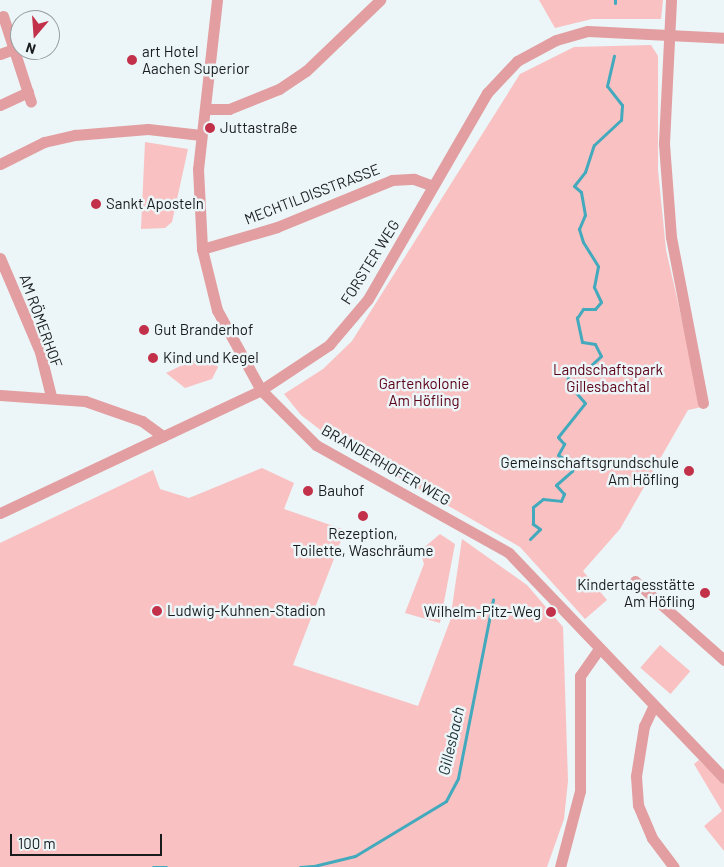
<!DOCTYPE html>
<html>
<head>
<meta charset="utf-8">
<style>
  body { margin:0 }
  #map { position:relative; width:724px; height:867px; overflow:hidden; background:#ecf5f7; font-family:Barlow,sans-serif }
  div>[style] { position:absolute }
  .green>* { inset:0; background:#f9c1c2; transform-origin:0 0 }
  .stream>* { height:3px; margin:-1.5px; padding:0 1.5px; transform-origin:1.5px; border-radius:1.5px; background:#43aabd }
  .street>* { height:11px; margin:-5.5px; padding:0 5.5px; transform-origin:5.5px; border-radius:5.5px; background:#e29ea0 }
  .dots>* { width:14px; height:14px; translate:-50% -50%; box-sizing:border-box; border:2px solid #ecf5f7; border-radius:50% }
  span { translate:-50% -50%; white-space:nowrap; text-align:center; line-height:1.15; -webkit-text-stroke:5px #ecf5f7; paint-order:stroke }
  .poi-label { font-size:15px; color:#191c1d }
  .left { translate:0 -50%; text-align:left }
  .right { translate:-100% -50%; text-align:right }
  .street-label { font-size:15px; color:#191c1d }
  .park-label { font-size:15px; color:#5c0017 }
  .water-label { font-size:16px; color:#20373c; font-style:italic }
  .north { position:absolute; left:10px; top:10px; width:50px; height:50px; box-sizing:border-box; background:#ecf5f7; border:1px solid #989ea0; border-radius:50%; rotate:198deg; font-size:14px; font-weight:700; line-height:20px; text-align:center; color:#191c1d }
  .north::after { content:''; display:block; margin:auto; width:18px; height:22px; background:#c23149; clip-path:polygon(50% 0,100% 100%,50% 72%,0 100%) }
  .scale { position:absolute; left:10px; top:834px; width:152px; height:22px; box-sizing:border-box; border:2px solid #191c1d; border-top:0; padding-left:6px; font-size:15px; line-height:18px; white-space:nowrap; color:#191c1d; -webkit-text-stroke:4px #ecf5f7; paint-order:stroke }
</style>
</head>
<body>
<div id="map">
  <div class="green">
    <i style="clip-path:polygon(539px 0,663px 0,661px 19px,592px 19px,555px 28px)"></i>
    <i style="clip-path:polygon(651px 45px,658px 56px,658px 170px,666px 250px,702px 407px,688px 410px,620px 529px,583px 571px,607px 600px,585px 619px,520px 547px,332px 439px,301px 415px,284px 394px,323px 369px,352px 341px,520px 74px,574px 47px)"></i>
    <i style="clip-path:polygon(145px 142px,188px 149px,172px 222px,165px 228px,141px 229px)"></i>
    <i style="clip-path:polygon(205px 354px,218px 367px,212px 379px,185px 388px,166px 373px)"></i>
    <i style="clip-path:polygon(262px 468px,294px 483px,284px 509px,345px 530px,293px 665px,418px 706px,450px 621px,462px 539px,527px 585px,563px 627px,568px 781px,564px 819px,547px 867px,0 867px,0 543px,153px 470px,160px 489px,189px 498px)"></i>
    <i style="clip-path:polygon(440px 534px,455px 544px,440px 623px,405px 613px,424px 564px,420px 551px)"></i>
    <i style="left:660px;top:645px;width:40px;height:30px;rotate:41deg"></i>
    <i style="clip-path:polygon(699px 760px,724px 784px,724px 851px,704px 826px,722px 811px,694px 764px)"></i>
  </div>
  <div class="stream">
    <i style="left:615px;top:0;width:3px;rotate:90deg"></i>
    <i style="left:530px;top:539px;width:14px;rotate:-45deg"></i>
    <i style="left:540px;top:529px;width:9px;rotate:-144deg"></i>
    <i style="left:533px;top:524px;width:17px;rotate:-90deg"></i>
    <i style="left:533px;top:507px;width:13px;rotate:-39deg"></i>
    <i style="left:543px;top:499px;width:18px;rotate:6deg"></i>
    <i style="left:561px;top:501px;width:8px;rotate:-67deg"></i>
    <i style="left:564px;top:494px;width:12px;rotate:-132deg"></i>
    <i style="left:556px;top:485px;width:21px;rotate:-41deg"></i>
    <i style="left:572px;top:471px;width:7px;rotate:-74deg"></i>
    <i style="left:574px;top:464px;width:18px;rotate:-151deg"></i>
    <i style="left:558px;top:455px;width:13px;rotate:-61deg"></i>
    <i style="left:564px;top:444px;width:9px;rotate:-131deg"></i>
    <i style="left:558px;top:437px;width:43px;rotate:-51.5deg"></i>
    <i style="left:585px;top:403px;width:28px;rotate:-131deg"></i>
    <i style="left:567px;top:382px;width:10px;rotate:-79deg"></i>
    <i style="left:569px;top:372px;width:18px;rotate:-9deg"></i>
    <i style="left:587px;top:369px;width:19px;rotate:-43deg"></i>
    <i style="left:601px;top:356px;width:13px;rotate:-117deg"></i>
    <i style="left:595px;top:344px;width:13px;rotate:-171deg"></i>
    <i style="left:582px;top:342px;width:25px;rotate:-102deg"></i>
    <i style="left:577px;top:318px;width:11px;rotate:-56deg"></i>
    <i style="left:583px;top:309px;width:12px"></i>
    <i style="left:595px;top:309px;width:9px;rotate:-49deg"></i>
    <i style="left:601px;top:302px;width:17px;rotate:-115deg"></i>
    <i style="left:594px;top:287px;width:21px;rotate:-79deg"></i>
    <i style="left:598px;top:266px;width:28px;rotate:-122deg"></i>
    <i style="left:583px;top:242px;width:14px;rotate:-107deg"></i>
    <i style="left:579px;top:229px;width:15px;rotate:-67deg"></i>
    <i style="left:585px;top:215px;width:23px;rotate:-100deg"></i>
    <i style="left:581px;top:192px;width:9px;rotate:-139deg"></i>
    <i style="left:574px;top:186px;width:18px;rotate:-52deg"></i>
    <i style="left:585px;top:172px;width:28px;rotate:-72deg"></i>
    <i style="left:594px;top:145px;width:37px;rotate:-43deg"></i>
    <i style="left:621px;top:120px;width:15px;rotate:-86deg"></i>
    <i style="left:622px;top:105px;width:24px;rotate:-128deg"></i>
    <i style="left:607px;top:86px;width:31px;rotate:-77deg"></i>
    <i style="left:314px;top:866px;width:42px;rotate:-13.7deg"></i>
    <i style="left:355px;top:856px;width:106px;rotate:-31.1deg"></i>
    <i style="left:446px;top:801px;width:26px;rotate:-62deg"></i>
    <i style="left:458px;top:778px;width:182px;rotate:-78.9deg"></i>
    <i style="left:153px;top:867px;width:13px"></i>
    <i style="left:300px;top:867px;width:13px;rotate:-4deg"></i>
  </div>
  <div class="street">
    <i style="left:217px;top:0;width:170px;rotate:96.4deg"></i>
    <i style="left:198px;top:169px;width:80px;rotate:87.1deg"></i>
    <i style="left:202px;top:249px;width:63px;rotate:76.2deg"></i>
    <i style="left:217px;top:310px;width:91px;rotate:61.2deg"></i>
    <i style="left:261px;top:390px;width:78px;rotate:45deg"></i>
    <i style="left:316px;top:445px;width:221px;rotate:29.2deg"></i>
    <i style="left:509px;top:553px;width:311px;rotate:46.3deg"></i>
    <i style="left:671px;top:0;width:144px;rotate:92.8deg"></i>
    <i style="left:664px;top:144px;width:93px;rotate:85.7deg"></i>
    <i style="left:671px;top:237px;width:169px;rotate:79.1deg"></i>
    <i style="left:3px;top:16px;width:90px;rotate:72deg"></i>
    <i style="left:0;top:54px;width:15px;rotate:-20deg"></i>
    <i style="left:0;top:105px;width:31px;rotate:-25deg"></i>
    <i style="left:205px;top:109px;width:24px"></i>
    <i style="left:229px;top:109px;width:54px;rotate:-21.8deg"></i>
    <i style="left:279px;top:89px;width:32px;rotate:-34deg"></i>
    <i style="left:306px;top:71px;width:103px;rotate:-43.8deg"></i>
    <i style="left:0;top:164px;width:49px;rotate:-26.6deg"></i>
    <i style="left:44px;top:142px;width:32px;rotate:-13deg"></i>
    <i style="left:75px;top:135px;width:73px;rotate:-4.7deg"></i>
    <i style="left:148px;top:129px;width:53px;rotate:6.5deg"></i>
    <i style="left:202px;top:249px;width:78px;rotate:-16.3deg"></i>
    <i style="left:277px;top:227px;width:124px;rotate:-22.2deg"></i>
    <i style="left:392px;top:180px;width:22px;rotate:-3deg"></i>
    <i style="left:414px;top:179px;width:20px;rotate:20deg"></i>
    <i style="left:0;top:258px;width:102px;rotate:66.9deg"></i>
    <i style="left:40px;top:352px;width:45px;rotate:76deg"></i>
    <i style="left:0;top:395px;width:85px;rotate:4deg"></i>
    <i style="left:85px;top:401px;width:60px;rotate:19.3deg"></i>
    <i style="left:142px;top:421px;width:26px;rotate:36deg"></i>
    <i style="left:0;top:513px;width:289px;rotate:-25.2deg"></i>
    <i style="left:261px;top:390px;width:82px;rotate:-33.5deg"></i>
    <i style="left:329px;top:345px;width:60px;rotate:-49.7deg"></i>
    <i style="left:368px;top:299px;width:238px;rotate:-60deg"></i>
    <i style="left:487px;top:93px;width:44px;rotate:-46.8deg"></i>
    <i style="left:517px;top:61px;width:44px;rotate:-28.3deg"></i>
    <i style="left:556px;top:40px;width:33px;rotate:-16deg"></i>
    <i style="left:588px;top:31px;width:136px;rotate:2.9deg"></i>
    <i style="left:635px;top:581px;width:119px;rotate:41.6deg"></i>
    <i style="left:653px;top:707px;width:21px;rotate:115deg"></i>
    <i style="left:644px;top:726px;width:51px;rotate:99.1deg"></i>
    <i style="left:636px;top:776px;width:29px;rotate:86deg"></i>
    <i style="left:638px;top:805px;width:36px;rotate:67deg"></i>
    <i style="left:652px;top:838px;width:36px;rotate:53deg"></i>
    <i style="left:560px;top:867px;width:79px;rotate:-75.3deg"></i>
    <i style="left:580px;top:791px;width:115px;rotate:-90deg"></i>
    <i style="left:580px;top:676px;width:33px;rotate:-55deg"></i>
  </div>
  <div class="dots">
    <i style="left:132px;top:60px;background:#c23149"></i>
    <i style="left:210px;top:128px;background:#c23149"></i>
    <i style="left:96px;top:204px;background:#c23149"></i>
    <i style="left:144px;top:330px;background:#c23149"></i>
    <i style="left:153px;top:358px;background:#c23149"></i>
    <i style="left:689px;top:471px;background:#c23149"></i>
    <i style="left:308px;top:491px;background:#c23149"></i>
    <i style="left:363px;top:516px;background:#c23149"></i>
    <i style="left:705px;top:593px;background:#c23149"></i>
    <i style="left:157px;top:611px;background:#c23149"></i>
    <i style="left:551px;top:612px;background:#c23149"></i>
  </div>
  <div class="poi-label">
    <span class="left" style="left:142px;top:60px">art Hotel<br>Aachen Superior</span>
    <span class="left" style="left:220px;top:128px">Juttastraße</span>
    <span class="left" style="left:106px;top:204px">Sankt Aposteln</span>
    <span class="left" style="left:154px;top:330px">Gut Branderhof</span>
    <span class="left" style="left:163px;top:358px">Kind und Kegel</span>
    <span class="right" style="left:679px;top:471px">Gemeinschaftsgrundschule<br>Am Höfling</span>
    <span class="left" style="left:318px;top:491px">Bauhof</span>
    <span style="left:363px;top:542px">Rezeption,<br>Toilette, Waschräume</span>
    <span class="right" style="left:695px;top:593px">Kindertagesstätte<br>Am Höfling</span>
    <span class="left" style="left:167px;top:611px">Ludwig-Kuhnen-Stadion</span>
    <span class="right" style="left:541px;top:612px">Wilhelm-Pitz-Weg</span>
  </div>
  <div class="street-label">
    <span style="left:312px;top:194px;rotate:-21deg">MECHTILDISSTRASSE</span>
    <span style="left:370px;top:262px;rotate:-58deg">FORSTER WEG</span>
    <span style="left:41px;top:321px;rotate:70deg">AM RÖMERHOF</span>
    <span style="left:386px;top:465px;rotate:30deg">BRANDERHOFER WEG</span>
  </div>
  <div class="park-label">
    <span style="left:608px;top:378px">Landschaftspark<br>Gillesbachtal</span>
    <span style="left:424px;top:392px">Gartenkolonie<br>Am Höfling</span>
  </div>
  <div class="water-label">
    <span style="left:451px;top:741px;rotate:-77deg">Gillesbach</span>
  </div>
  <div class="north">N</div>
  <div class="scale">100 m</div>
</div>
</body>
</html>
